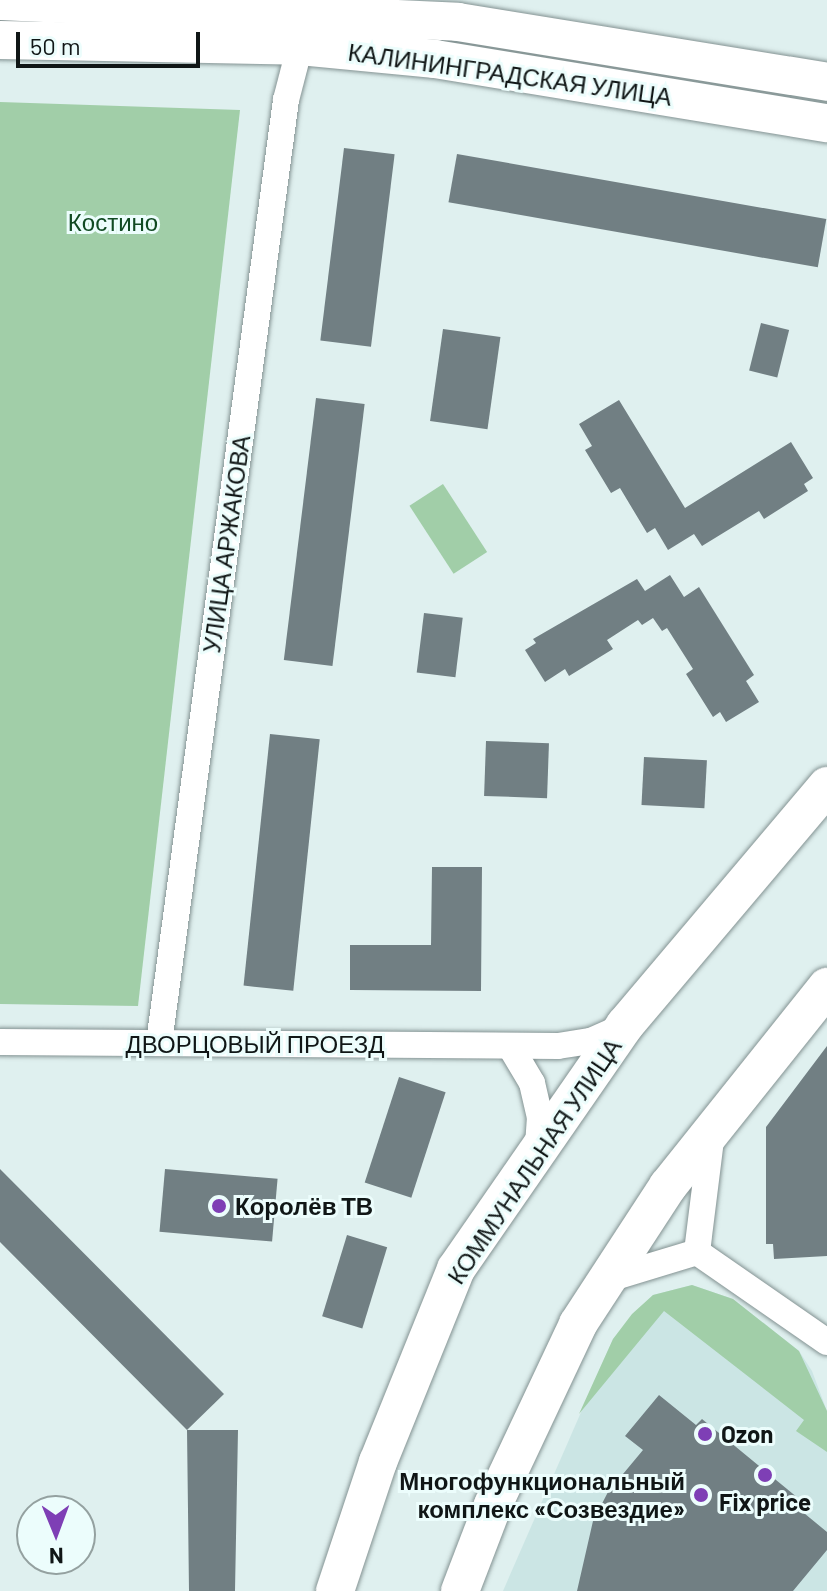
<!DOCTYPE html>
<html>
<head>
<meta charset="utf-8">
<style>
  body { margin:0 }
  #map { position:relative; width:827px; height:1591px; overflow:hidden; background:#dff0ef; font-family:Barlow,sans-serif }
  div>[style] { position:absolute }
  .built>* { inset:0; background:#cbe5e4 }
  .green>* { inset:0; background:#a1cea8; transform-origin:0 0 }
  .building>* { inset:0; background:#717f83; transform-origin:0 0 }
  .roads { filter:drop-shadow(0 0 2px #839292) drop-shadow(0 0 2px #839292) }
  .street>* { height:26px; margin:-13px; padding:0 13px; transform-origin:13px; border-radius:13px; background:#fff }
  .secondary>* { height:38px; margin:-19px; padding:0 19px; transform-origin:19px; border-radius:19px; background:#fff }
  .dots>* { width:22px; height:22px; translate:-50% -50%; box-sizing:border-box; border:4px solid #ecfdfc; border-radius:50% }
  span { translate:-50% -50%; white-space:nowrap; text-align:center; line-height:1.15; -webkit-text-stroke:6px #ecfdfc; paint-order:stroke }
  .street-label { font-size:24px; color:#101616 }
  .park-label { font-size:24px; color:#114a22 }
  .poi-label { font-size:24px; color:#101616; font-weight:700 }
  .left { translate:0 -50%; text-align:left }
  .right { translate:-100% -50%; text-align:right }
  .north { position:absolute; left:16px; top:1495px; width:80px; height:80px; box-sizing:border-box; background:#ecfdfc; border:2px solid #94a1a0; border-radius:50%; rotate:179deg; font-size:22px; font-weight:700; line-height:32px; text-align:center; color:#101616 }
  .north::after { content:''; display:block; margin:auto; width:28px; height:36px; background:#7e3fb5; clip-path:polygon(50% 0,100% 100%,50% 72%,0 100%) }
  .scale { position:absolute; left:16px; top:32px; width:184px; height:36px; box-sizing:border-box; border:4px solid #101616; border-top:0; padding-left:10px; font-size:24px; line-height:28px; white-space:nowrap; color:#101616; -webkit-text-stroke:6px #ecfdfc; paint-order:stroke }
</style>
</head>
<body>
<div id="map">
  <div class="built">
    <i style="clip-path:polygon(692px 1285px,733px 1299px,799px 1351px,812px 1371px,827px 1411px,827px 1591px,503px 1591px,613px 1339px,653px 1295px)"></i>
  </div>
  <div class="green">
    <i style="clip-path:polygon(0 102px,240px 110px,138px 1006px,0 1004px)"></i>
    <i style="left:443px;top:484px;width:81px;height:40px;rotate:57deg"></i>
    <i style="clip-path:polygon(692px 1285px,733px 1299px,799px 1351px,827px 1411px,827px 1452px,796px 1431px,804px 1420px,664px 1311px,579px 1414px,613px 1339px,632px 1314px,653px 1295px)"></i>
  </div>
  <div class="building">
    <i style="left:344px;top:148px;width:51px;height:194px;rotate:7deg"></i>
    <i style="left:457px;top:154px;width:375px;height:49px;rotate:10deg"></i>
    <i style="left:761px;top:323px;width:29px;height:49px;rotate:14deg"></i>
    <i style="left:443px;top:329px;width:58px;height:93px;rotate:8deg"></i>
    <i style="left:316px;top:398px;width:49px;height:264px;rotate:7deg"></i>
    <i style="clip-path:polygon(619px 400px,685px 508px,791px 442px,813px 478px,804px 484px,808px 491px,764px 519px,759px 511px,702px 546px,694px 534px,668px 550px,655px 528px,647px 533px,620px 488px,611px 493px,585px 450px,592px 446px,579px 424px)"></i>
    <i style="clip-path:polygon(670px 575px,684px 597px,699px 587px,754px 675px,746px 681px,759px 702px,726px 722px,720px 712px,713px 717px,686px 674px,693px 669px,667px 628px,662px 631px,653px 618px,642px 625px,638px 620px,607px 640px,613px 649px,569px 676px,565px 669px,545px 682px,525px 650px,536px 643px,533px 639px,637px 579px,645px 591px)"></i>
    <i style="left:424px;top:613px;width:39px;height:60px;rotate:7deg"></i>
    <i style="left:270px;top:734px;width:50px;height:253px;rotate:6deg"></i>
    <i style="left:486px;top:741px;width:63px;height:55px;rotate:2deg"></i>
    <i style="left:644px;top:757px;width:63px;height:48px;rotate:3deg"></i>
    <i style="clip-path:polygon(432px 867px,482px 867px,481px 991px,350px 990px,350px 945px,431px 945px)"></i>
    <i style="clip-path:polygon(827px 1046px,827px 1256px,774px 1259px,773px 1244px,766px 1244px,766px 1127px)"></i>
    <i style="left:399px;top:1077px;width:49px;height:111px;rotate:18deg"></i>
    <i style="clip-path:polygon(0 1169px,224px 1394px,187px 1430px,238px 1430px,235px 1591px,189px 1591px,187px 1430px,0 1242px)"></i>
    <i style="left:165px;top:1169px;width:113px;height:63px;rotate:5deg"></i>
    <i style="left:347px;top:1235px;width:42px;height:85px;rotate:17deg"></i>
    <i style="clip-path:polygon(659px 1395px,696px 1425px,702px 1419px,798px 1498px,793px 1504px,827px 1532px,827px 1550px,793px 1591px,577px 1591px,593px 1521px,608px 1492px,643px 1450px,625px 1436px)"></i>
  </div>
  <div class="roads">
    <div class="street">
      <i style="left:0;top:1042px;width:558px;rotate:0.41deg"></i>
      <i style="left:558px;top:1046px;width:33px;rotate:-9deg"></i>
      <i style="left:591px;top:1041px;width:34px;rotate:-24deg"></i>
      <i style="left:159px;top:1043px;width:952px;rotate:-82.33deg"></i>
      <i style="left:286px;top:100px;width:56px;rotate:-75.5deg"></i>
      <i style="left:510px;top:1046px;width:43px;rotate:59.3deg"></i>
      <i style="left:532px;top:1083px;width:35px;rotate:77deg"></i>
      <i style="left:540px;top:1117px;width:29px;rotate:94deg"></i>
      <i style="left:697px;top:1252px;width:121px;rotate:-82.9deg"></i>
      <i style="left:605px;top:1280px;width:96px;rotate:-16.9deg"></i>
      <i style="left:697px;top:1252px;width:158px;rotate:34.7deg"></i>
    </div>
    <div class="secondary">
      <i style="left:0;top:1px;width:458px;rotate:2.6deg"></i>
      <i style="left:458px;top:22px;width:374px;rotate:9.2deg"></i>
      <i style="left:0;top:40px;width:300px;rotate:1.1deg"></i>
      <i style="left:300px;top:46px;width:136px;rotate:5.5deg"></i>
      <i style="left:435px;top:59px;width:397px;rotate:9.3deg"></i>
      <i style="left:335px;top:1591px;width:136px;rotate:-71.6deg"></i>
      <i style="left:378px;top:1462px;width:208px;rotate:-68deg"></i>
      <i style="left:456px;top:1269px;width:297px;rotate:-55.3deg"></i>
      <i style="left:625px;top:1025px;width:313px;rotate:-49.8deg"></i>
      <i style="left:460px;top:1591px;width:92px;rotate:-69deg"></i>
      <i style="left:493px;top:1505px;width:200px;rotate:-64.8deg"></i>
      <i style="left:578px;top:1324px;width:165px;rotate:-56.9deg"></i>
      <i style="left:668px;top:1186px;width:255px;rotate:-51.4deg"></i>
    </div>
  </div>
  <div class="dots">
    <i style="left:219px;top:1206px;background:#7e3fb5"></i>
    <i style="left:705px;top:1434px;background:#7e3fb5"></i>
    <i style="left:765px;top:1475px;background:#7e3fb5"></i>
    <i style="left:701px;top:1495px;background:#7e3fb5"></i>
  </div>
  <div class="street-label">
    <span style="left:510px;top:74px;rotate:8deg">КАЛИНИНГРАДСКАЯ УЛИЦА</span>
    <span style="left:226px;top:544px;rotate:-82deg">УЛИЦА АРЖАКОВА</span>
    <span style="left:255px;top:1044px">ДВОРЦОВЫЙ ПРОЕЗД</span>
    <span style="left:534px;top:1161px;rotate:-56deg">КОММУНАЛЬНАЯ УЛИЦА</span>
  </div>
  <div class="park-label">
    <span style="left:113px;top:222px">Костино</span>
  </div>
  <div class="poi-label">
    <span class="left" style="left:235px;top:1206px">Королёв ТВ</span>
    <span class="left" style="left:721px;top:1434px">Ozon</span>
    <span class="right" style="left:685px;top:1495px">Многофункциональный<br>комплекс «Созвездие»</span>
    <span style="left:765px;top:1502px">Fix price</span>
  </div>
  <div class="north">N</div>
  <div class="scale">50 m</div>
</div>
</body>
</html>
